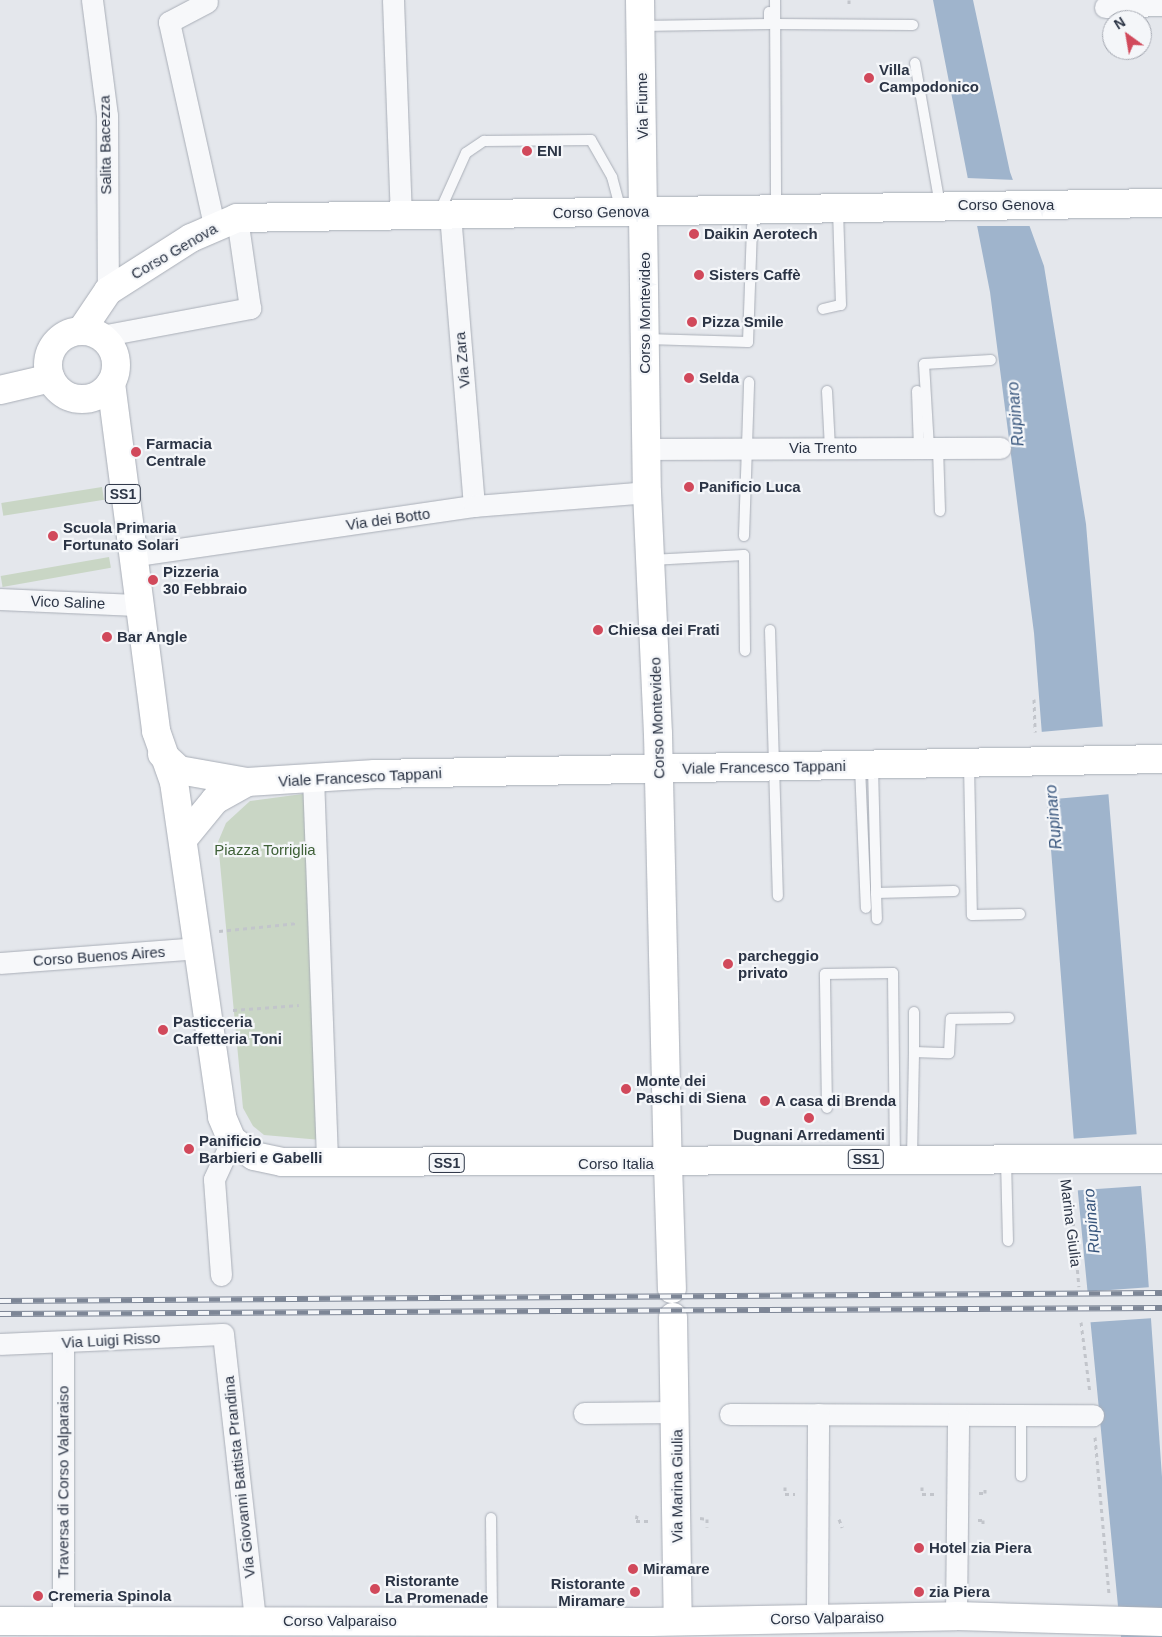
<!DOCTYPE html>
<html>
<head>
<meta charset="utf-8">
<style>
  body { margin:0 }
  #map { position:relative; width:1162px; height:1637px; overflow:hidden; background:#e4e7ec; font-family:Arial,sans-serif }
  div>[style] { position:absolute }
  .green>* { inset:0; background:#c9d6c5; transform-origin:0 0 }
  .water>* { inset:0; background:#9fb4cc }
  .pier>* { inset:0; background:#e4e7ec; transform-origin:0 0 }
  .path>* { height:3px; margin-top:-1.5px; transform-origin:0; background:repeating-linear-gradient(90deg,#c2c5cb 0 4px,transparent 0 8px) }
  .roads { filter:drop-shadow(0 0 1px #a9aeb7) drop-shadow(0 0 1px #a9aeb7) }
  .lane>* { height:10px; margin:-5px; padding:0 5px; transform-origin:5px; border-radius:5px; background:#f7f8fa }
  .street>* { height:21px; margin:-10.5px; padding:0 10.5px; transform-origin:10.5px; border-radius:10.5px; background:#f7f8fa }
  .secondary>* { height:28px; margin:-14px; padding:0 14px; transform-origin:14px; border-radius:14px; background:#fff }
  .primary>* { height:28px; margin:-14px; padding:0 14px; transform-origin:14px; border-radius:14px; background:#fff }
  .primary>.ring { margin:-14px; padding:0; box-sizing:content-box; background:none; border:28px solid #fff; border-radius:50% }
  .rail>* { height:5.5px; margin-top:-2.75px; transform-origin:0; background:repeating-linear-gradient(90deg,#f4f6f9 0 11px,#7d8696 0 22px); box-sizing:border-box; border-block:1px solid #7d8696 }
  .dots>* { width:14px; height:14px; translate:-50% -50%; box-sizing:border-box; border:2px solid #f4f6f9; border-radius:50% }
  span { translate:-50% -50%; white-space:nowrap; text-align:center; line-height:1.15; -webkit-text-stroke:4.5px #f4f6f9; paint-order:stroke }
  .shield-label span { padding:1px 4px; background:#f4f6f9; border:1px solid; border-radius:4px; -webkit-text-stroke-width:0 }
  .shield-label { font-size:14px; color:#2b3445; font-weight:700 }
  .poi-label { font-size:15px; color:#2b3445; font-weight:700 }
  .left { translate:0 -50%; text-align:left }
  .right { translate:-100% -50%; text-align:right }
  .street-label { font-size:15px; color:#2b3445 }
  .park-label { font-size:15px; color:#3f6138 }
  .water-label { font-size:16px; color:#34527a; font-style:italic }
  .north { position:absolute; left:1102px; top:10px; width:50px; height:50px; box-sizing:border-box; background:#f4f6f9; border:1px solid #a4a8b1; border-radius:50%; rotate:328deg; font-size:14px; font-weight:700; line-height:20px; text-align:center; color:#2b3445 }
  .north::after { content:''; display:block; margin:auto; width:18px; height:22px; background:#d1495b; clip-path:polygon(50% 0,100% 100%,50% 72%,0 100%) }
</style>
</head>
<body>
<div id="map">
  <div class="green">
    <i style="left:102px;top:487px;width:13px;height:102px;rotate:81deg"></i>
    <i style="left:109px;top:557px;width:11px;height:110px;rotate:80deg"></i>
    <i style="clip-path:polygon(310px 793px,321px 1140px,264px 1135px,253px 1126px,243px 1108px,218px 842px,226px 823px,250px 801px)"></i>
  </div>
  <div class="water">
    <i style="clip-path:polygon(933px 0,973px 0,1010px 172px,1044px 266px,1086px 524px,1146px 1247px,1162px 1477px,1162px 1637px,1121px 1637px,1078px 1193px,1034px 633px,990px 292px)"></i>
  </div>
  <div class="pier">
    <i style="clip-path:polygon(967px 178px,1015px 180px,1032px 226px,976px 226px)"></i>
    <i style="left:1108px;top:726px;width:68px;height:68px;rotate:85deg"></i>
    <i style="left:1140px;top:1134px;width:52px;height:68px;rotate:86deg"></i>
    <i style="left:1152px;top:1287px;width:31px;height:67px;rotate:86deg"></i>
  </div>
  <div class="path">
    <i style="left:849px;top:0;width:5px;rotate:90deg"></i>
    <i style="left:1034px;top:699px;width:33px;rotate:88deg"></i>
    <i style="left:219px;top:931px;width:79px;rotate:-5.8deg"></i>
    <i style="left:233px;top:1010px;width:66px;rotate:-4.3deg"></i>
    <i style="left:1065px;top:1183px;width:16px;rotate:68deg"></i>
    <i style="left:1071px;top:1198px;width:89px;rotate:84.9deg"></i>
    <i style="left:1081px;top:1322px;width:72px;rotate:82.8deg"></i>
    <i style="left:1095px;top:1437px;width:159px;rotate:84.9deg"></i>
    <i style="left:785px;top:1487px;width:7px;rotate:90deg"></i>
    <i style="left:785px;top:1494px;width:10px"></i>
    <i style="left:922px;top:1487px;width:7px;rotate:90deg"></i>
    <i style="left:922px;top:1494px;width:13px"></i>
    <i style="left:979px;top:1493px;width:6px"></i>
    <i style="left:985px;top:1493px;width:6px;rotate:-90deg"></i>
    <i style="left:637px;top:1515px;width:6px;rotate:99deg"></i>
    <i style="left:636px;top:1521px;width:16px"></i>
    <i style="left:700px;top:1518px;width:7px;rotate:8deg"></i>
    <i style="left:707px;top:1519px;width:8px;rotate:90deg"></i>
    <i style="left:839px;top:1519px;width:9px;rotate:69deg"></i>
    <i style="left:978px;top:1520px;width:5px"></i>
    <i style="left:983px;top:1520px;width:7px;rotate:90deg"></i>
  </div>
  <div class="roads">
    <div class="lane">
      <i style="left:775px;top:0;width:209px;rotate:89.7deg"></i>
      <i style="left:776px;top:24px;width:137px;rotate:0.4deg"></i>
      <i style="left:641px;top:26px;width:128px;rotate:-0.9deg"></i>
      <i style="left:769px;top:24px;width:12px;rotate:-90deg"></i>
      <i style="left:915px;top:63px;width:144px;rotate:80deg"></i>
      <i style="left:439px;top:213px;width:66px;rotate:-65.8deg"></i>
      <i style="left:466px;top:153px;width:22px;rotate:-34deg"></i>
      <i style="left:484px;top:141px;width:107px;rotate:-0.5deg"></i>
      <i style="left:591px;top:140px;width:43px;rotate:60.4deg"></i>
      <i style="left:612px;top:177px;width:35px;rotate:75deg"></i>
      <i style="left:823px;top:309px;width:18px;rotate:-13deg"></i>
      <i style="left:841px;top:305px;width:95px;rotate:-91.8deg"></i>
      <i style="left:646px;top:339px;width:102px;rotate:1.7deg"></i>
      <i style="left:748px;top:342px;width:116px;rotate:-88deg"></i>
      <i style="left:827px;top:391px;width:57px;rotate:87deg"></i>
      <i style="left:917px;top:391px;width:57px;rotate:88deg"></i>
      <i style="left:929px;top:448px;width:84px;rotate:-93.4deg"></i>
      <i style="left:924px;top:364px;width:67px;rotate:-3.4deg"></i>
      <i style="left:938px;top:448px;width:63px;rotate:88.2deg"></i>
      <i style="left:744px;top:536px;width:154px;rotate:-88.1deg"></i>
      <i style="left:651px;top:560px;width:93px;rotate:-3.1deg"></i>
      <i style="left:744px;top:555px;width:96px;rotate:89.4deg"></i>
      <i style="left:770px;top:630px;width:266px;rotate:88.3deg"></i>
      <i style="left:969px;top:764px;width:151px;rotate:88.9deg"></i>
      <i style="left:972px;top:915px;width:48px;rotate:-1.2deg"></i>
      <i style="left:860px;top:767px;width:141px;rotate:87.6deg"></i>
      <i style="left:873px;top:767px;width:126px;rotate:88.6deg"></i>
      <i style="left:876px;top:893px;width:78px;rotate:-1.5deg"></i>
      <i style="left:876px;top:893px;width:26px;rotate:88deg"></i>
      <i style="left:914px;top:1052px;width:40px;rotate:-90deg"></i>
      <i style="left:827px;top:1108px;width:134px;rotate:-90.9deg"></i>
      <i style="left:825px;top:974px;width:68px;rotate:-0.8deg"></i>
      <i style="left:893px;top:973px;width:185px;rotate:89.4deg"></i>
      <i style="left:912px;top:1158px;width:106px;rotate:-88.9deg"></i>
      <i style="left:914px;top:1052px;width:35px;rotate:2deg"></i>
      <i style="left:949px;top:1053px;width:34px;rotate:-87deg"></i>
      <i style="left:951px;top:1019px;width:58px;rotate:-1deg"></i>
      <i style="left:1006px;top:1160px;width:81px;rotate:88.6deg"></i>
      <i style="left:1021px;top:1415px;width:61px;rotate:90deg"></i>
      <i style="left:491px;top:1518px;width:102px;rotate:89.4deg"></i>
    </div>
    <div class="street">
      <i style="left:92px;top:0;width:116px;rotate:82.6deg"></i>
      <i style="left:107px;top:115px;width:176px;rotate:89.7deg"></i>
      <i style="left:393px;top:0;width:214px;rotate:87.9deg"></i>
      <i style="left:207px;top:2px;width:43px;rotate:152.2deg"></i>
      <i style="left:169px;top:22px;width:208px;rotate:77.5deg"></i>
      <i style="left:1105px;top:7px;width:57px;rotate:-2deg"></i>
      <i style="left:450px;top:214px;width:293px;rotate:85.3deg"></i>
      <i style="left:101px;top:336px;width:152px;rotate:-10.6deg"></i>
      <i style="left:250px;top:308px;width:91px;rotate:-98.2deg"></i>
      <i style="left:646px;top:449px;width:354px;rotate:-0.2deg"></i>
      <i style="left:130px;top:556px;width:348px;rotate:-8.3deg"></i>
      <i style="left:474px;top:506px;width:174px;rotate:-4.6deg"></i>
      <i style="left:0;top:599px;width:137px;rotate:2.5deg"></i>
      <i style="left:313px;top:777px;width:385px;rotate:87.9deg"></i>
      <i style="left:0;top:963px;width:199px;rotate:-4.3deg"></i>
      <i style="left:221px;top:1275px;width:96px;rotate:-94.2deg"></i>
      <i style="left:214px;top:1179px;width:43px;rotate:-65.2deg"></i>
      <i style="left:63px;top:1343px;width:277px;rotate:90deg"></i>
      <i style="left:0;top:1344px;width:223px;rotate:-2.6deg"></i>
      <i style="left:223px;top:1334px;width:289px;rotate:83.6deg"></i>
      <i style="left:584px;top:1413px;width:92px;rotate:-0.6deg"></i>
      <i style="left:730px;top:1414px;width:363px;rotate:0.2deg"></i>
      <i style="left:956px;top:1616px;width:200px;rotate:-89.4deg"></i>
      <i style="left:817px;top:1618px;width:204px;rotate:-89.7deg"></i>
    </div>
    <div class="secondary">
      <i style="left:81px;top:331px;width:48px;rotate:-56deg"></i>
      <i style="left:108px;top:291px;width:98px;rotate:-32.6deg"></i>
      <i style="left:191px;top:238px;width:50px;rotate:-23.5deg"></i>
      <i style="left:237px;top:218px;width:925px;rotate:-0.93deg"></i>
      <i style="left:162px;top:754px;width:23px;rotate:43deg"></i>
      <i style="left:179px;top:770px;width:69px;rotate:10deg"></i>
      <i style="left:247px;top:782px;width:128px;rotate:-3.6deg"></i>
      <i style="left:375px;top:774px;width:787px;rotate:-1.09deg"></i>
      <i style="left:183px;top:839px;width:50px;rotate:-50.6deg"></i>
      <i style="left:215px;top:800px;width:37px;rotate:-29deg"></i>
      <i style="left:668px;top:1164px;width:125px;rotate:88.2deg"></i>
      <i style="left:673px;top:1317px;width:304px;rotate:89.1deg"></i>
      <i style="left:0;top:1621px;width:651px;rotate:0.09deg"></i>
      <i style="left:651px;top:1622px;width:305px;rotate:-1.1deg"></i>
      <i style="left:956px;top:1616px;width:206px;rotate:1.7deg"></i>
    </div>
    <div class="primary">
      <i style="left:640px;top:0;width:492px;rotate:89.2deg"></i>
      <i style="left:647px;top:492px;width:242px;rotate:87.4deg"></i>
      <i style="left:658px;top:734px;width:430px;rotate:88.7deg"></i>
      <i class="ring" style="left:48px;top:331px;width:40px;height:40px"></i>
      <i style="left:111px;top:383px;width:351px;rotate:82.6deg"></i>
      <i style="left:156px;top:731px;width:54px;rotate:70.6deg"></i>
      <i style="left:174px;top:782px;width:338px;rotate:81.8deg"></i>
      <i style="left:222px;top:1117px;width:25px;rotate:67deg"></i>
      <i style="left:232px;top:1140px;width:27px;rotate:36deg"></i>
      <i style="left:254px;top:1156px;width:29px;rotate:12deg"></i>
      <i style="left:282px;top:1162px;width:880px;rotate:-0.2deg"></i>
      <i style="left:0;top:390px;width:52px;rotate:-13.2deg"></i>
    </div>
  </div>
  <div class="rail">
    <i style="left:0;top:1301px;width:1162px;rotate:-0.39deg"></i>
    <i style="left:0;top:1314px;width:1162px;rotate:-0.3deg"></i>
  </div>
  <div class="dots">
    <i style="left:869px;top:78px;background:#d1495b"></i>
    <i style="left:527px;top:151px;background:#d1495b"></i>
    <i style="left:694px;top:234px;background:#d1495b"></i>
    <i style="left:699px;top:275px;background:#d1495b"></i>
    <i style="left:692px;top:322px;background:#d1495b"></i>
    <i style="left:689px;top:378px;background:#d1495b"></i>
    <i style="left:136px;top:452px;background:#d1495b"></i>
    <i style="left:689px;top:487px;background:#d1495b"></i>
    <i style="left:53px;top:536px;background:#d1495b"></i>
    <i style="left:153px;top:580px;background:#d1495b"></i>
    <i style="left:598px;top:630px;background:#d1495b"></i>
    <i style="left:107px;top:637px;background:#d1495b"></i>
    <i style="left:728px;top:964px;background:#d1495b"></i>
    <i style="left:163px;top:1030px;background:#d1495b"></i>
    <i style="left:626px;top:1089px;background:#d1495b"></i>
    <i style="left:765px;top:1101px;background:#d1495b"></i>
    <i style="left:809px;top:1118px;background:#d1495b"></i>
    <i style="left:189px;top:1149px;background:#d1495b"></i>
    <i style="left:919px;top:1548px;background:#d1495b"></i>
    <i style="left:633px;top:1569px;background:#d1495b"></i>
    <i style="left:375px;top:1589px;background:#d1495b"></i>
    <i style="left:635px;top:1592px;background:#d1495b"></i>
    <i style="left:919px;top:1592px;background:#d1495b"></i>
    <i style="left:38px;top:1596px;background:#d1495b"></i>
  </div>
  <div class="shield-label">
    <span style="left:123px;top:494px">SS1</span>
    <span style="left:866px;top:1159px">SS1</span>
    <span style="left:447px;top:1163px">SS1</span>
  </div>
  <div class="poi-label">
    <span class="left" style="left:879px;top:78px">Villa<br>Campodonico</span>
    <span class="left" style="left:537px;top:151px">ENI</span>
    <span class="left" style="left:704px;top:234px">Daikin Aerotech</span>
    <span class="left" style="left:709px;top:275px">Sisters Caffè</span>
    <span class="left" style="left:702px;top:322px">Pizza Smile</span>
    <span class="left" style="left:699px;top:378px">Selda</span>
    <span class="left" style="left:146px;top:452px">Farmacia<br>Centrale</span>
    <span class="left" style="left:699px;top:487px">Panificio Luca</span>
    <span class="left" style="left:63px;top:536px">Scuola Primaria<br>Fortunato Solari</span>
    <span class="left" style="left:163px;top:580px">Pizzeria<br>30 Febbraio</span>
    <span class="left" style="left:608px;top:630px">Chiesa dei Frati</span>
    <span class="left" style="left:117px;top:637px">Bar Angle</span>
    <span class="left" style="left:738px;top:964px">parcheggio<br>privato</span>
    <span class="left" style="left:173px;top:1030px">Pasticceria<br>Caffetteria Toni</span>
    <span class="left" style="left:636px;top:1089px">Monte dei<br>Paschi di Siena</span>
    <span class="left" style="left:775px;top:1101px">A casa di Brenda</span>
    <span style="left:809px;top:1135px">Dugnani Arredamenti</span>
    <span class="left" style="left:199px;top:1149px">Panificio<br>Barbieri e Gabelli</span>
    <span class="left" style="left:929px;top:1548px">Hotel zia Piera</span>
    <span class="left" style="left:643px;top:1569px">Miramare</span>
    <span class="left" style="left:385px;top:1589px">Ristorante<br>La Promenade</span>
    <span class="right" style="left:625px;top:1592px">Ristorante<br>Miramare</span>
    <span class="left" style="left:929px;top:1592px">zia Piera</span>
    <span class="left" style="left:48px;top:1596px">Cremeria Spinola</span>
  </div>
  <div class="street-label">
    <span style="left:642px;top:106px;rotate:-91deg">Via Fiume</span>
    <span style="left:105px;top:145px;rotate:-91deg">Salita Bacezza</span>
    <span style="left:1006px;top:205px">Corso Genova</span>
    <span style="left:601px;top:212px;rotate:-1deg">Corso Genova</span>
    <span style="left:174px;top:251px;rotate:-30deg">Corso Genova</span>
    <span style="left:645px;top:313px;rotate:-90deg">Corso Montevideo</span>
    <span style="left:462px;top:360px;rotate:-95deg">Via Zara</span>
    <span style="left:823px;top:448px">Via Trento</span>
    <span style="left:388px;top:519px;rotate:-8deg">Via dei Botto</span>
    <span style="left:68px;top:602px;rotate:2deg">Vico Saline</span>
    <span style="left:657px;top:718px;rotate:-92deg">Corso Montevideo</span>
    <span style="left:764px;top:767px;rotate:-1deg">Viale Francesco Tappani</span>
    <span style="left:360px;top:777px;rotate:-3deg">Viale Francesco Tappani</span>
    <span style="left:99px;top:956px;rotate:-4deg">Corso Buenos Aires</span>
    <span style="left:616px;top:1164px">Corso Italia</span>
    <span style="left:1071px;top:1223px;rotate:83deg">Marina Giulia</span>
    <span style="left:111px;top:1340px;rotate:-3deg">Via Luigi Risso</span>
    <span style="left:239px;top:1477px;rotate:-96deg">Via Giovanni Battista Prandina</span>
    <span style="left:63px;top:1482px;rotate:-90deg">Traversa di Corso Valparaiso</span>
    <span style="left:677px;top:1486px;rotate:-90deg">Via Marina Giulia</span>
    <span style="left:827px;top:1618px;rotate:-1deg">Corso Valparaiso</span>
    <span style="left:340px;top:1621px">Corso Valparaiso</span>
  </div>
  <div class="park-label">
    <span style="left:265px;top:850px">Piazza Torriglia</span>
  </div>
  <div class="water-label">
    <span style="left:1016px;top:414px;rotate:-95deg">Rupinaro</span>
    <span style="left:1054px;top:817px;rotate:-95deg">Rupinaro</span>
    <span style="left:1092px;top:1221px;rotate:-95deg">Rupinaro</span>
  </div>
  <div class="north">N</div>
</div>
</body>
</html>
